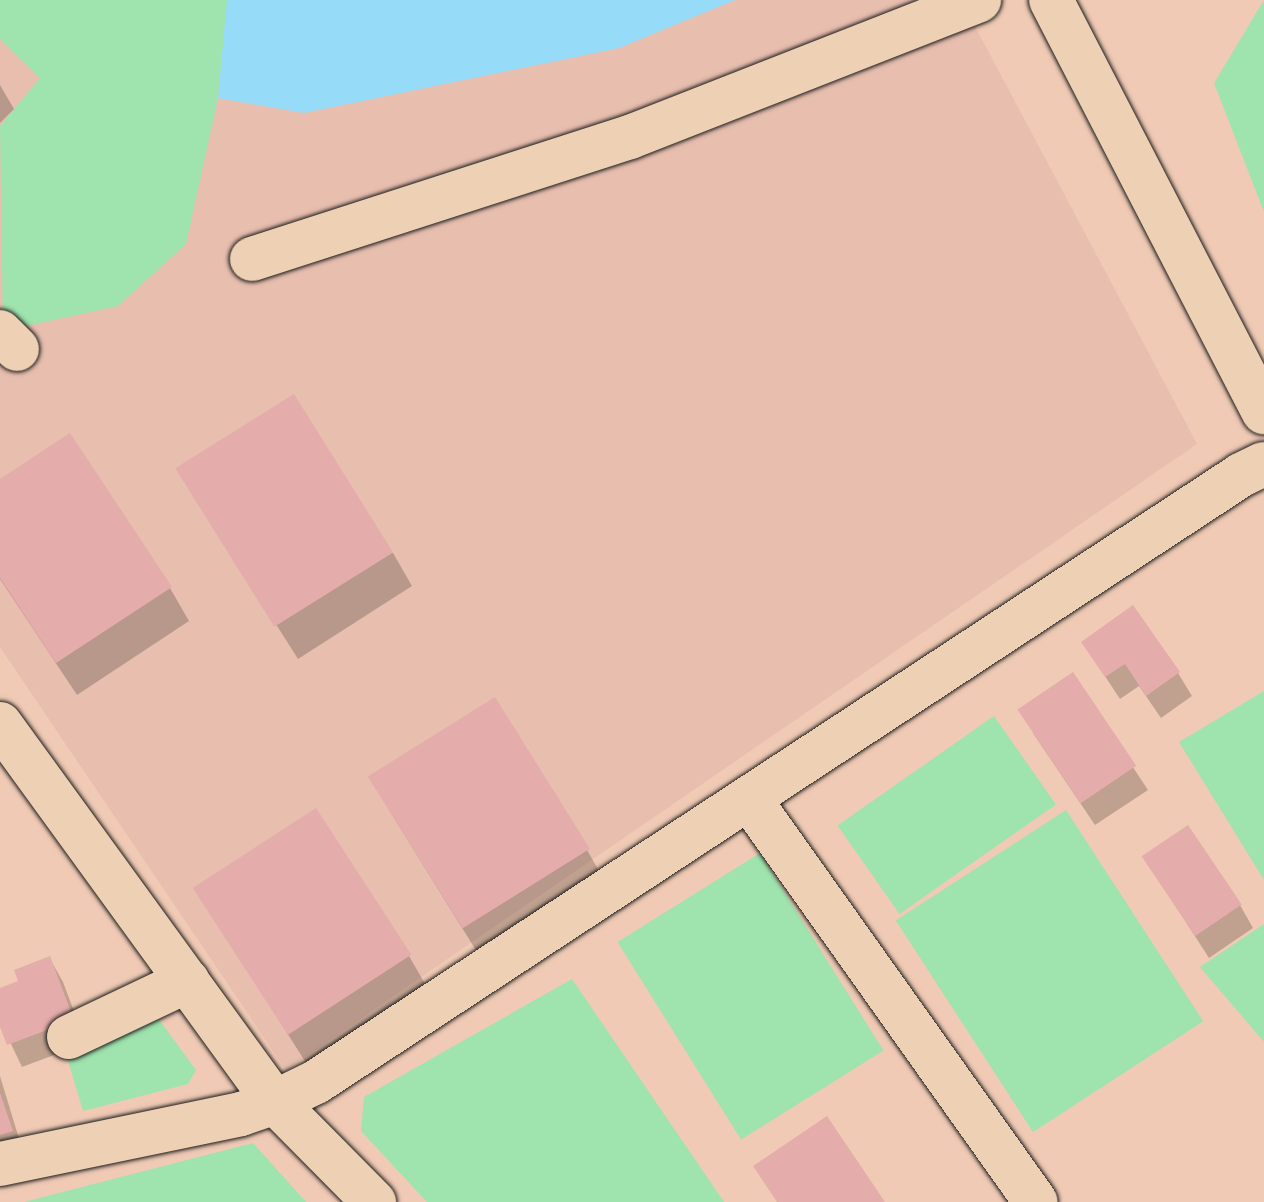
<!DOCTYPE html>
<html>
<head>
<meta charset="utf-8">
<style>
  body { margin:0 }
  #map { position:relative; width:1264px; height:1202px; overflow:hidden; background:#f0cab5; font-family:Mali,sans-serif }
  div>[style] { position:absolute }
  .built>* { inset:0; background:#e8beaf }
  .green>* { inset:0; background:#9fe3ae; transform-origin:0 0 }
  .water>* { inset:0; background:#96dbf8 }
  .shadow>* { inset:0; background:#0003 }
  .building>* { inset:0; background:#e4acaa; transform-origin:0 0 }
  .roads { filter:drop-shadow(0 0 2px #1c1c1c) drop-shadow(0 0 2px #1c1c1c) }
  .minor>* { height:44px; margin:-22px; padding:0 22px; transform-origin:22px; border-radius:22px; background:#eed1b4 }
  span { translate:-50% -50%; white-space:nowrap; text-align:center; line-height:1.15; -webkit-text-stroke:6px #eed1b4; paint-order:stroke }
</style>
</head>
<body>
<div id="map">
  <div class="built">
    <i style="clip-path:polygon(0 0,961px 0,1197px 444px,286px 1070px,0 647px)"></i>
  </div>
  <div class="green">
    <i style="clip-path:polygon(0 0,228px 0,218px 98px,186px 244px,118px 306px,3px 331px,0 126px,40px 78px,0 39px)"></i>
    <i style="clip-path:polygon(1264px 0,1264px 212px,1214px 83px)"></i>
    <i style="clip-path:polygon(1264px 691px,1264px 880px,1179px 742px)"></i>
    <i style="left:994px;top:716px;width:108px;height:191px;rotate:55deg"></i>
    <i style="left:1066px;top:810px;width:252px;height:203px;rotate:57deg"></i>
    <i style="left:760px;top:853px;width:233px;height:168px;rotate:58deg"></i>
    <i style="clip-path:polygon(1264px 924px,1264px 1042px,1200px 967px)"></i>
    <i style="clip-path:polygon(572px 979px,724px 1202px,427px 1202px,361px 1131px,364px 1097px)"></i>
    <i style="clip-path:polygon(155px 1014px,196px 1070px,188px 1084px,83px 1111px,67px 1057px)"></i>
    <i style="clip-path:polygon(253px 1143px,306px 1202px,24px 1202px)"></i>
  </div>
  <div class="water">
    <i style="clip-path:polygon(227px 0,735px 0,619px 48px,304px 113px,218px 98px)"></i>
  </div>
  <div class="shadow">
    <i style="clip-path:polygon(0 85px,14px 109px,0 123px)"></i>
    <i style="clip-path:polygon(179px 471px,393px 553px,412px 586px,298px 659px)"></i>
    <i style="clip-path:polygon(0 481px,170px 588px,189px 621px,77px 695px,0 579px)"></i>
    <i style="clip-path:polygon(1083px 643px,1178px 673px,1192px 696px,1161px 718px,1139px 686px,1120px 699px)"></i>
    <i style="clip-path:polygon(1072px 675px,1148px 790px,1095px 825px,1033px 733px)"></i>
    <i style="clip-path:polygon(389px 810px,587px 850px,606px 883px,482px 960px)"></i>
    <i style="clip-path:polygon(1144px 857px,1240px 905px,1253px 928px,1209px 958px)"></i>
    <i style="clip-path:polygon(195px 888px,409px 956px,428px 989px,308px 1066px)"></i>
    <i style="clip-path:polygon(50px 959px,63px 982px,86px 1043px,22px 1067px,0 1021px,0 990px,21px 982px)"></i>
    <i style="clip-path:polygon(0 1076px,24px 1155px,0 1162px)"></i>
  </div>
  <div class="building">
    <i style="left:294px;top:394px;width:187px;height:140px;rotate:58deg"></i>
    <i style="clip-path:polygon(70px 433px,172px 587px,56px 663px,0 578px,0 479px)"></i>
    <i style="clip-path:polygon(1133px 605px,1180px 672px,1146px 696px,1125px 664px,1105px 677px,1081px 642px)"></i>
    <i style="left:1073px;top:672px;width:113px;height:67px;rotate:56deg"></i>
    <i style="left:495px;top:697px;width:179px;height:150px;rotate:58deg"></i>
    <i style="left:316px;top:808px;width:175px;height:147px;rotate:57deg"></i>
    <i style="left:1188px;top:825px;width:96px;height:56px;rotate:56deg"></i>
    <i style="clip-path:polygon(50px 956px,74px 1020px,7px 1045px,0 1027px,0 988px,18px 981px,14px 970px)"></i>
    <i style="clip-path:polygon(0 1093px,13px 1131px,0 1135px)"></i>
    <i style="clip-path:polygon(827px 1116px,885px 1202px,777px 1202px,753px 1166px)"></i>
  </div>
  <div class="roads">
    <div class="minor">
      <i style="left:1051px;top:0;width:464px;rotate:62.7deg"></i>
      <i style="left:252px;top:259px;width:397px;rotate:-17.9deg"></i>
      <i style="left:630px;top:137px;width:375px;rotate:-21.4deg"></i>
      <i style="left:0;top:332px;width:24px;rotate:45deg"></i>
      <i style="left:0;top:724px;width:467px;rotate:54deg"></i>
      <i style="left:275px;top:1102px;width:141px;rotate:45.3deg"></i>
      <i style="left:750px;top:800px;width:493px;rotate:54.6deg"></i>
      <i style="left:69px;top:1037px;width:131px;rotate:-25.4deg"></i>
      <i style="left:0;top:1164px;width:246px;rotate:-11.7deg"></i>
      <i style="left:241px;top:1114px;width:36px;rotate:-19deg"></i>
      <i style="left:275px;top:1102px;width:46px;rotate:-26deg"></i>
      <i style="left:316px;top:1082px;width:1106px;rotate:-33.27deg"></i>
      <i style="left:1241px;top:475px;width:25px;rotate:-26deg"></i>
    </div>
  </div>
</div>
</body>
</html>
